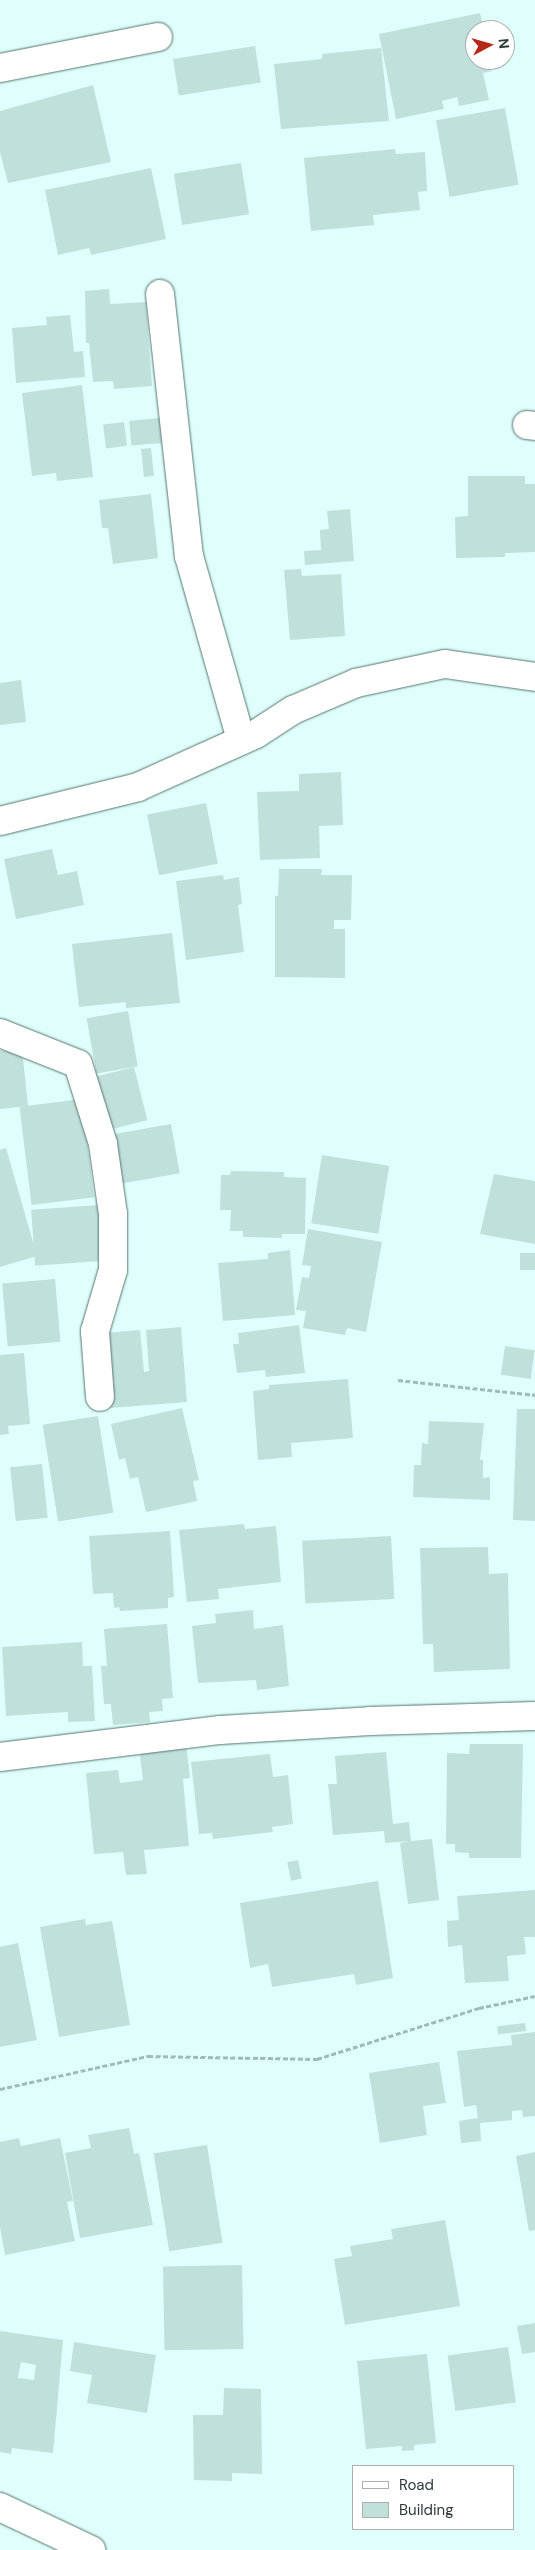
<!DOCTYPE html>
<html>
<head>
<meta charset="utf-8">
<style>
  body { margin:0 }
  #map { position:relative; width:535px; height:2550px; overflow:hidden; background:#defffb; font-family:"DM Sans",sans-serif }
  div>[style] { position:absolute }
  .building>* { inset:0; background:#c0e0dc; transform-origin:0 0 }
  .path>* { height:3px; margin-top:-1.5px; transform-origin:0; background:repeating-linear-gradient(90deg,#a0bab7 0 5px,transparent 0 7.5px) }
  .roads { filter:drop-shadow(0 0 1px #577470) drop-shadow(0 0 1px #577470) }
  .minor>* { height:28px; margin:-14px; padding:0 14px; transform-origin:14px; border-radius:14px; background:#fff }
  span { translate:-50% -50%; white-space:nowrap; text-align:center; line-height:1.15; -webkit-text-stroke:4px #fff; paint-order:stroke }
  .legend { position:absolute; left:352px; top:2465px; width:162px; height:65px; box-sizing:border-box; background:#fff; border:1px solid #abb0af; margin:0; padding:6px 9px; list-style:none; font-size:15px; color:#2d3a38 }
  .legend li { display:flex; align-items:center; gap:10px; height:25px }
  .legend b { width:25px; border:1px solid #abb0af }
  .north { position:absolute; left:465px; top:20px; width:50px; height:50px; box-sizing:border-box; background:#fff; border:1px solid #abb0af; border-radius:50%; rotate:84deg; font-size:14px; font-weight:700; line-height:20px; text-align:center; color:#2d3a38 }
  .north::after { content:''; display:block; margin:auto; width:18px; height:22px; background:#b52817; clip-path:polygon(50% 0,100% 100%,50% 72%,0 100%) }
</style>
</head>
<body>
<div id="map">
  <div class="building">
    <i style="clip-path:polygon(480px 13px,484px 30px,475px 30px,475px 60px,489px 60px,492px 71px,483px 73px,489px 100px,459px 106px,457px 97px,442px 101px,444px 109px,396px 119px,379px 34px)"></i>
    <i style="left:255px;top:46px;width:37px;height:83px;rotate:81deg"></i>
    <i style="clip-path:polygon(381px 48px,389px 121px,281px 129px,274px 64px,322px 59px,322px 54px)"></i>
    <i style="clip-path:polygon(93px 85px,111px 162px,8px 183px,0 152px,0 111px)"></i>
    <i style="left:505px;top:108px;width:78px;height:70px;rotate:80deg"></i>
    <i style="clip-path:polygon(395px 149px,396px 154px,425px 152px,427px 191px,418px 192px,420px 210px,373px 215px,374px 225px,311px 231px,304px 158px)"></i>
    <i style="left:241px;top:163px;width:52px;height:68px;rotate:81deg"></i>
    <i style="clip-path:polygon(151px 168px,166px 239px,91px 255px,89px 248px,58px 255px,45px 190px)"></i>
    <i style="clip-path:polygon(109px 289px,110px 304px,146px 302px,152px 386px,114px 389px,113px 381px,93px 382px,89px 343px,86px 343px,85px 291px)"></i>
    <i style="clip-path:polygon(70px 315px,74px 352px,83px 351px,85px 377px,16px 383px,12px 328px,47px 325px,46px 317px)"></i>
    <i style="clip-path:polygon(82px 385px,93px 477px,57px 481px,56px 473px,32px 476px,22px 393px)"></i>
    <i style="left:160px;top:418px;width:25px;height:31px;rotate:85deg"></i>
    <i style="left:124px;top:422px;width:24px;height:21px;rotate:83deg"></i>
    <i style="left:151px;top:448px;width:28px;height:10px;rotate:84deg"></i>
    <i style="clip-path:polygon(468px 476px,525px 476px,525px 484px,535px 484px,535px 552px,505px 553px,505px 557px,456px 558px,455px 517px,468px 516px)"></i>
    <i style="clip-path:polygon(151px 494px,158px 558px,113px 564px,108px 528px,102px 528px,99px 500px)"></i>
    <i style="clip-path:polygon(350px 509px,354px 561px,305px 565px,304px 551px,321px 550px,320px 530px,329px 529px,327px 511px)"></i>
    <i style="clip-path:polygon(301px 569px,302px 576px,341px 574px,345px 636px,290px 640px,284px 570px)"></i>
    <i style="clip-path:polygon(21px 680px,26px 722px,0 725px,0 683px)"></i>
    <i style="clip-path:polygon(341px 772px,343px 825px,319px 826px,320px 858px,260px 860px,257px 792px,299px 791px,299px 774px)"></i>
    <i style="left:206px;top:803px;width:62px;height:60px;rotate:79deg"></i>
    <i style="clip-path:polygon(52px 849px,58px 875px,77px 871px,84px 905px,16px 919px,4px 859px)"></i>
    <i style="clip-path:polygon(279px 869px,322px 869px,321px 875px,352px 875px,351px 920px,334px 920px,334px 929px,345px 929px,345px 978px,275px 977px,275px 896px,278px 896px)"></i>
    <i style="clip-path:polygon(223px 875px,224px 880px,239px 877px,242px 904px,238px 905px,244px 952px,186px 960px,176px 881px)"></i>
    <i style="clip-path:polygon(172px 933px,180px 1003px,126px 1008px,126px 1002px,79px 1007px,72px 944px)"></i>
    <i style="left:128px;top:1011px;width:56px;height:42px;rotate:80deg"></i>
    <i style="clip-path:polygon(22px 1049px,28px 1106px,0 1109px,0 1051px)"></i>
    <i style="left:134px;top:1067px;width:55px;height:45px;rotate:76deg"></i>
    <i style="left:82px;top:1099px;width:99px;height:63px;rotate:83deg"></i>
    <i style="left:171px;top:1124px;width:50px;height:66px;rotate:80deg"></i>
    <i style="clip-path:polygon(6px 1148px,37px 1256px,0 1267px,0 1150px)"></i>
    <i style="left:322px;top:1155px;width:68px;height:69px;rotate:9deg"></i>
    <i style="clip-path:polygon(231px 1171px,284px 1172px,284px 1177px,306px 1178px,305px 1234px,282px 1234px,282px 1238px,243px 1237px,243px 1231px,230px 1231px,231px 1210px,220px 1210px,221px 1175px,230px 1175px)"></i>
    <i style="clip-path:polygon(494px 1174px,535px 1181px,535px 1244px,480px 1234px)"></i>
    <i style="left:100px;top:1205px;width:56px;height:69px;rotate:86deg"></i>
    <i style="clip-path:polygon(308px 1229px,382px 1242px,366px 1332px,347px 1328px,345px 1335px,303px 1328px,306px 1311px,296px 1310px,302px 1277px,309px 1278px,311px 1266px,302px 1265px)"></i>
    <i style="clip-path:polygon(290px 1250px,295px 1315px,223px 1321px,218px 1263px,268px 1259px,268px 1253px)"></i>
    <i style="left:535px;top:1253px;width:17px;height:15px;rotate:90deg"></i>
    <i style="left:55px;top:1279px;width:63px;height:53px;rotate:85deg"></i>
    <i style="clip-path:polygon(299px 1325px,305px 1373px,266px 1377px,265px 1370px,237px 1373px,233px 1344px,239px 1344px,238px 1333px)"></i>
    <i style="clip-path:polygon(181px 1327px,187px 1402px,110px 1408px,104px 1333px,140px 1330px,144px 1372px,149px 1371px,146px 1330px)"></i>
    <i style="left:505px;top:1346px;width:30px;height:29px;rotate:8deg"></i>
    <i style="clip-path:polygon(24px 1353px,30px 1424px,8px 1426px,9px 1434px,0 1435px,0 1355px)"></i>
    <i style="clip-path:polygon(348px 1379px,353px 1438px,291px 1443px,292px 1457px,258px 1460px,253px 1391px,269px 1389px,269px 1385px)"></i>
    <i style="clip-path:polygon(182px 1408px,199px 1480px,193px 1481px,197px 1501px,146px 1512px,138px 1477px,130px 1479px,125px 1458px,119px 1460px,111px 1424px)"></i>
    <i style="clip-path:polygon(517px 1409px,535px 1409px,535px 1521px,513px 1520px)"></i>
    <i style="left:98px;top:1416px;width:98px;height:56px;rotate:81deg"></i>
    <i style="clip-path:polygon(429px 1421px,484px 1423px,480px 1460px,483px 1460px,483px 1478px,490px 1477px,490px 1500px,413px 1497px,414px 1465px,421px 1465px,422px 1443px,428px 1444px)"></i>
    <i style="left:42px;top:1464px;width:54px;height:32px;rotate:84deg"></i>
    <i style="clip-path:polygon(244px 1524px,245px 1529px,276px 1526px,281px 1582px,218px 1589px,219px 1599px,187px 1602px,179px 1530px)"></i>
    <i style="clip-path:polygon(170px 1531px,174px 1597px,168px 1598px,168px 1608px,120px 1611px,119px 1607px,114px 1608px,113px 1593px,93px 1594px,89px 1536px)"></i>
    <i style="left:391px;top:1536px;width:63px;height:89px;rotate:87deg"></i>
    <i style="clip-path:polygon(488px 1547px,489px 1574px,508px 1573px,510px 1669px,434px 1672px,433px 1644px,423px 1644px,420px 1548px)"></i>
    <i style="clip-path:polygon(253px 1610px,254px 1629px,283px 1625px,289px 1686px,257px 1690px,256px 1680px,198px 1683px,192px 1626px,216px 1623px,215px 1614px)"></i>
    <i style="clip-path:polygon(167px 1624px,173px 1698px,162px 1699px,163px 1711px,149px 1712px,150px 1722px,113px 1725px,111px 1704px,104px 1704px,101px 1666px,107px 1666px,104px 1629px)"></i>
    <i style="clip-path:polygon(82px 1642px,83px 1666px,92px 1666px,95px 1721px,68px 1722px,68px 1712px,6px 1716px,2px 1647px)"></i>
    <i style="clip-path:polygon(186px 1743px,190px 1778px,183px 1779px,189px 1846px,144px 1850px,147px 1874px,126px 1875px,123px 1852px,94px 1854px,86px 1773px,118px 1770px,120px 1783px,143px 1780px,139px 1747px)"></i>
    <i style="clip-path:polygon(470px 1744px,523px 1744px,521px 1858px,469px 1858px,469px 1853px,455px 1852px,455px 1844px,446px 1844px,447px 1753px,469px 1754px)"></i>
    <i style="clip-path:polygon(386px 1752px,393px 1824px,409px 1822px,411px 1841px,432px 1839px,439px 1900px,408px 1904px,400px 1843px,410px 1841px,385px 1843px,384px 1831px,333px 1835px,328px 1784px,337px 1784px,335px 1756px)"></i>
    <i style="clip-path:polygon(270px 1754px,273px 1777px,288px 1775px,293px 1824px,272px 1827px,273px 1832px,213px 1839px,212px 1833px,199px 1834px,191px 1762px)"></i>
    <i style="left:298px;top:1860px;width:19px;height:11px;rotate:78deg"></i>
    <i style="clip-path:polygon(378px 1881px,393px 1978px,356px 1985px,354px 1974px,272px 1987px,268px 1964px,250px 1968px,240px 1903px)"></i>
    <i style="clip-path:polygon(535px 1890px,535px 1937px,524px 1937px,526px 1954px,507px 1956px,509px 1981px,465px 1983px,462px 1945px,448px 1947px,447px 1921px,459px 1920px,457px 1896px)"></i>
    <i style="clip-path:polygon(85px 1919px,86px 1925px,112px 1921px,130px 2025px,59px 2037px,40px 1927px)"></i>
    <i style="clip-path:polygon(18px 1943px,37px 2040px,0 2047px,0 1947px)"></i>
    <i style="left:525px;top:2023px;width:8px;height:28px;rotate:83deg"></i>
    <i style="clip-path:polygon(535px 2032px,535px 2116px,523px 2117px,522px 2110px,512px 2111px,512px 2120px,480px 2123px,481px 2141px,461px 2143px,459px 2121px,478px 2118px,476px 2105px,464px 2107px,457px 2051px,512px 2045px,511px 2035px)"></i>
    <i style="clip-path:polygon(439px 2062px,446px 2103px,423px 2106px,427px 2135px,380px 2143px,369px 2073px)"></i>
    <i style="clip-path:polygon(129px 2128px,134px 2154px,139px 2153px,153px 2225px,80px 2238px,65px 2153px,91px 2148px,88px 2135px)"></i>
    <i style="clip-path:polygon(19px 2138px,21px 2146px,60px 2138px,73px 2201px,67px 2202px,75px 2241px,5px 2255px,0 2227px,0 2142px)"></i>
    <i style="left:207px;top:2145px;width:99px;height:54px;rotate:81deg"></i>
    <i style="clip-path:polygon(535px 2152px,535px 2230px,529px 2231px,516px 2156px)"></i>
    <i style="clip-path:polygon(445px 2220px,460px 2306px,345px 2325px,334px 2259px,352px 2256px,350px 2246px,393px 2239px,391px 2229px)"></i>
    <i style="left:242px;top:2265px;width:84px;height:79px;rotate:89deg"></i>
    <i style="clip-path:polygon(535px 2323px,535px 2352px,522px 2354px,517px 2326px)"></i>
    <i style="clip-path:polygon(evenodd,0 2331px,63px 2340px,53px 2453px,12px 2448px,11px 2454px,0 2452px,0 2331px,21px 2362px,36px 2365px,34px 2380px,18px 2378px,21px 2362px)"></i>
    <i style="clip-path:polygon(74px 2342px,156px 2355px,147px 2413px,87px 2403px,92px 2375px,70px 2371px)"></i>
    <i style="left:508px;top:2347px;width:56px;height:61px;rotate:82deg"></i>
    <i style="clip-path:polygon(427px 2354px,436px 2443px,414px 2445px,414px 2450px,402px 2451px,402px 2446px,366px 2449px,357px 2361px)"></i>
    <i style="clip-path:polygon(224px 2388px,261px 2389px,262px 2474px,232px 2473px,232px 2481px,194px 2480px,193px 2415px,223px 2415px)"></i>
  </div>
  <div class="path">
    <i style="left:398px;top:1380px;width:138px;rotate:6.2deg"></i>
    <i style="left:0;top:2089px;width:152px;rotate:-12.6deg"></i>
    <i style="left:148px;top:2056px;width:169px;rotate:1deg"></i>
    <i style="left:317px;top:2059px;width:170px;rotate:-17.5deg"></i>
    <i style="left:479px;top:2008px;width:57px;rotate:-12.1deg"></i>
  </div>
  <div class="roads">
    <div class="minor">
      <i style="left:0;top:68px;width:161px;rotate:-11.1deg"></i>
      <i style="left:160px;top:294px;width:264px;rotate:83.7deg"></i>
      <i style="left:189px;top:556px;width:191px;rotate:74.2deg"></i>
      <i style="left:527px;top:425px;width:8px;rotate:7deg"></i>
      <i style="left:0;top:821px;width:142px;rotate:-13.8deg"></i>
      <i style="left:138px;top:787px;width:129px;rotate:-24.2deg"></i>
      <i style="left:256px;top:734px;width:44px;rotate:-33deg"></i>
      <i style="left:293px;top:710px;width:69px;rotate:-23.2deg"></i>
      <i style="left:356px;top:683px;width:91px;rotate:-12.1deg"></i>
      <i style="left:445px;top:664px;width:91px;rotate:8.2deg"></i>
      <i style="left:0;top:1033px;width:84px;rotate:21.7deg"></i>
      <i style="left:78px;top:1064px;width:84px;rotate:72.6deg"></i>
      <i style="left:103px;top:1144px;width:71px;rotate:81.9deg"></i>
      <i style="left:113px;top:1214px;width:56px;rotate:90deg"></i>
      <i style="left:113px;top:1270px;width:64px;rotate:106.4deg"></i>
      <i style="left:95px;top:1331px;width:66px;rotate:85.7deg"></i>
      <i style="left:0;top:1757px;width:222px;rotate:-7deg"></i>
      <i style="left:220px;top:1730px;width:150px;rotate:-3.4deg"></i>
      <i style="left:370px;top:1721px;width:165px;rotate:-1.7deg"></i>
      <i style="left:0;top:2507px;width:101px;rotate:25.3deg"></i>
    </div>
  </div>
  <ul class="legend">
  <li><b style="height:6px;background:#fff"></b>Road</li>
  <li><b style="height:14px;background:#c0e0dc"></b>Building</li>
  </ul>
  <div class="north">N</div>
</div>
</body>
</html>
